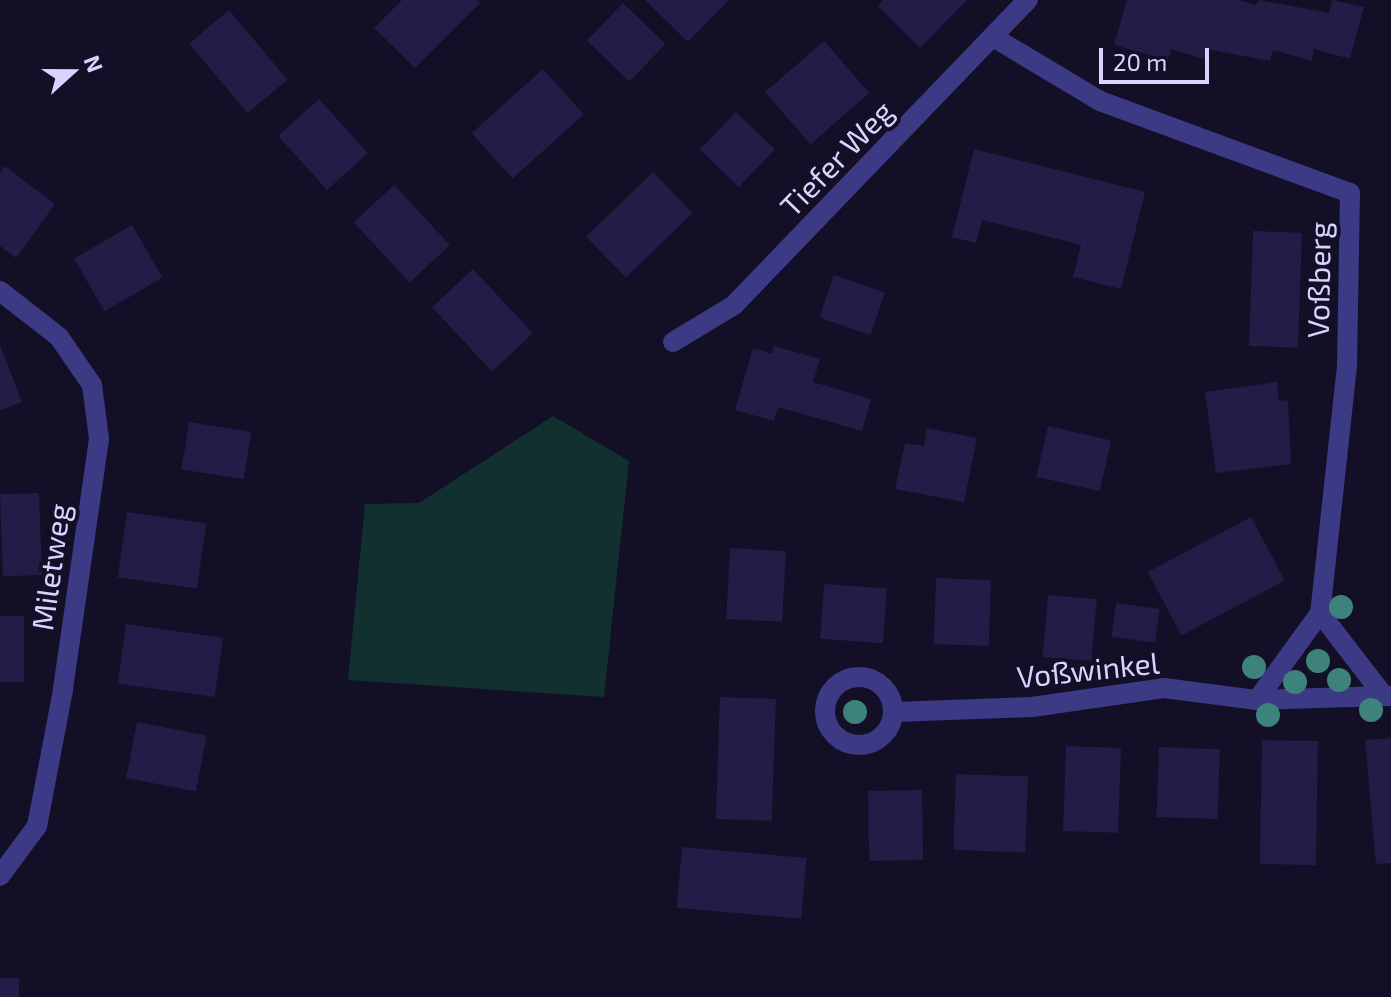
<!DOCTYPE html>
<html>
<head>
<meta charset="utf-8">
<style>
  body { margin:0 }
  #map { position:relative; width:1391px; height:997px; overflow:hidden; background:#130f26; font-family:"Exo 2",sans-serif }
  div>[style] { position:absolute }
  .green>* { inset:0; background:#12302f }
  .building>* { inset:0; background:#241b47; transform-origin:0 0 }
  .street>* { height:20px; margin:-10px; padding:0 10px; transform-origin:10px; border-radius:10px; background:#3d3a85 }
  .street>.ring { margin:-10px; padding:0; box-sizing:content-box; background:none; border:20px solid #3d3a85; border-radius:50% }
  .trees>* { width:24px; height:24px; margin:-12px; border-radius:50%; background:#3d827b }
  span { translate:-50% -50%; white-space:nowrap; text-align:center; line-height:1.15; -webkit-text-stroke:8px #130f26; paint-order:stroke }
  .street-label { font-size:30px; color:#d9d4ff }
  .north { position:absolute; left:32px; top:32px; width:80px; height:80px; -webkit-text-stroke:6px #130f26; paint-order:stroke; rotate:69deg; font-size:22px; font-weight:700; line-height:32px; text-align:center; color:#d9d4ff }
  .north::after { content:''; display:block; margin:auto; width:28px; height:36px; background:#d9d4ff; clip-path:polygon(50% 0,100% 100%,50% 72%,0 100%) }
  .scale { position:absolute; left:1099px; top:48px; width:110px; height:36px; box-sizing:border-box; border:4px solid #d9d4ff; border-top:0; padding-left:10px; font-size:24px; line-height:28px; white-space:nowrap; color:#d9d4ff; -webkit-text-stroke:6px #130f26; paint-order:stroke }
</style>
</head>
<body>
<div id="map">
  <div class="green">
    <i style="clip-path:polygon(553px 416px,629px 461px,604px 697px,348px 680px,365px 504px,419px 503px)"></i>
  </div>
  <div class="building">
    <i style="clip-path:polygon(402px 0,477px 0,480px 3px,415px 68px,374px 28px)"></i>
    <i style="clip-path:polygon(645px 0,729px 0,688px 42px)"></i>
    <i style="clip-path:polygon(883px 0,967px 0,920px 48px,878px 6px)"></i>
    <i style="clip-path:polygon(1127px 0,1238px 0,1256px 5px,1259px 0,1329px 13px,1332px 0,1364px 7px,1350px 59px,1314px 49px,1312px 61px,1273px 50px,1270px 61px,1206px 49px,1204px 59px,1171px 49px,1168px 60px,1114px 45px)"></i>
    <i style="left:623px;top:3px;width:59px;height:52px;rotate:44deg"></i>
    <i style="left:229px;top:10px;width:91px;height:52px;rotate:50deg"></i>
    <i style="left:824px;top:41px;width:69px;height:78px;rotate:49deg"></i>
    <i style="left:543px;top:69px;width:61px;height:96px;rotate:48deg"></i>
    <i style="left:319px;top:99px;width:73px;height:55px;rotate:48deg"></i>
    <i style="left:736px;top:112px;width:54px;height:52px;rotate:44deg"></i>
    <i style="clip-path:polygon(974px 149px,1145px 192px,1121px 289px,1073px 277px,1081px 245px,982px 220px,976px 243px,952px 237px)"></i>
    <i style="clip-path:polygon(5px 166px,55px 204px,16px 258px,0 246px,0 173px)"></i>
    <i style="left:653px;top:172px;width:57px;height:93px;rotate:46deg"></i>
    <i style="left:394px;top:185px;width:82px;height:55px;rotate:47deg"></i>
    <i style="left:132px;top:225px;width:61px;height:67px;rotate:60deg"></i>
    <i style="left:1253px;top:231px;width:49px;height:115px;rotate:2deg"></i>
    <i style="left:473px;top:269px;width:88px;height:56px;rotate:47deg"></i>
    <i style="left:834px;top:275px;width:54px;height:45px;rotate:19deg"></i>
    <i style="clip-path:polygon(0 345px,22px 402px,0 410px)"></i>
    <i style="clip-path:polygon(774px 346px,820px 359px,813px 382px,871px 399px,862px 431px,778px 407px,774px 421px,735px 410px,753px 348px,772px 354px)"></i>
    <i style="clip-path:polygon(1277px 382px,1279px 401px,1288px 400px,1291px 464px,1216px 473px,1205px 392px)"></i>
    <i style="left:189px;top:422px;width:63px;height:48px;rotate:9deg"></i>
    <i style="left:1048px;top:426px;width:65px;height:52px;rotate:13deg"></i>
    <i style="clip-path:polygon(927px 428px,977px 438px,964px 502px,895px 489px,905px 443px,924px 446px)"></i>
    <i style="left:39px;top:493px;width:82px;height:39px;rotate:88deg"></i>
    <i style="left:127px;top:512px;width:80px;height:66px;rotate:8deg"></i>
    <i style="left:1251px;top:517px;width:72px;height:117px;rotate:62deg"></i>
    <i style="left:730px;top:548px;width:56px;height:71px;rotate:3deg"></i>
    <i style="left:936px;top:578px;width:55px;height:66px;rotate:2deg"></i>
    <i style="left:824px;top:584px;width:63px;height:55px;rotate:4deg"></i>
    <i style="left:1048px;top:595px;width:49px;height:62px;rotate:5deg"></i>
    <i style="left:1116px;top:603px;width:44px;height:34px;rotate:8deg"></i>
    <i style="left:0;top:616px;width:24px;height:66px"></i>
    <i style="left:126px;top:624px;width:98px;height:60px;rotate:8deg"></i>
    <i style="left:720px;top:697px;width:56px;height:122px;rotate:2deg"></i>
    <i style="left:137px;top:722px;width:71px;height:57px;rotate:11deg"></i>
    <i style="clip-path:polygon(1391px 738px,1391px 863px,1376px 864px,1365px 740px)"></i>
    <i style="left:1262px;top:740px;width:56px;height:124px;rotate:1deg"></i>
    <i style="left:1066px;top:746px;width:55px;height:85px;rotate:2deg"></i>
    <i style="left:1159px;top:747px;width:61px;height:70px;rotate:2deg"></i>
    <i style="left:956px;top:774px;width:72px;height:76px;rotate:2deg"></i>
    <i style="left:922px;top:790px;width:70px;height:54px;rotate:89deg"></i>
    <i style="left:682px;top:847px;width:125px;height:61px;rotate:5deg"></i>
    <i style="left:0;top:978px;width:19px;height:19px"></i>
  </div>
  <div class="street">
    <i style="left:993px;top:37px;width:125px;rotate:30.9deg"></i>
    <i style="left:1100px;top:101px;width:266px;rotate:20.2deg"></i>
    <i style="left:1350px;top:193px;width:173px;rotate:91deg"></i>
    <i style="left:1347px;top:366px;width:248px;rotate:96.2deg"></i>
    <i style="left:1320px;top:613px;width:105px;rotate:52.4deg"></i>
    <i style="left:1384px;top:696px;width:7px"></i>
    <i style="left:0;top:291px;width:75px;rotate:37.9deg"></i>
    <i style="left:59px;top:337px;width:58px;rotate:55.5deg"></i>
    <i style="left:92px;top:385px;width:54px;rotate:82.6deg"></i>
    <i style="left:99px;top:439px;width:254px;rotate:98.2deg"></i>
    <i style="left:63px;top:690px;width:138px;rotate:100.8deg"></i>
    <i style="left:37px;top:826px;width:62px;rotate:126.5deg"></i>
    <i style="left:673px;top:342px;width:71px;rotate:-31.2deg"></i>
    <i style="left:734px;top:305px;width:424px;rotate:-46.1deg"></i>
    <i class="ring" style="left:825px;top:677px;width:48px;height:48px"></i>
    <i style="left:1257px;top:700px;width:107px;rotate:-54.1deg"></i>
    <i style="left:894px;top:712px;width:138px;rotate:-2.1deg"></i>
    <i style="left:1032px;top:707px;width:133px;rotate:-8.2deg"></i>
    <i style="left:1164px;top:688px;width:94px;rotate:7.4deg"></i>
    <i style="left:1257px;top:700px;width:127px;rotate:-1.8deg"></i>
  </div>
  <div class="trees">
    <i style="left:1341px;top:607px"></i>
    <i style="left:1318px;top:661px"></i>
    <i style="left:1254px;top:667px"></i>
    <i style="left:1339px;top:680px"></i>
    <i style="left:1295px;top:682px"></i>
    <i style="left:1371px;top:710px"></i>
    <i style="left:855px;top:712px"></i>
    <i style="left:1268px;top:715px"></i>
  </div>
  <div class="street-label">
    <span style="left:836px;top:158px;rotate:-46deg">Tiefer Weg</span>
    <span style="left:1318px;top:280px;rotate:-89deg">Voßberg</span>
    <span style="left:50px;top:567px;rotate:-82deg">Miletweg</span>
    <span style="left:1088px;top:669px;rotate:-6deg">Voßwinkel</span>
  </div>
  <div class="north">N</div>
  <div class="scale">20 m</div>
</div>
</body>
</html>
